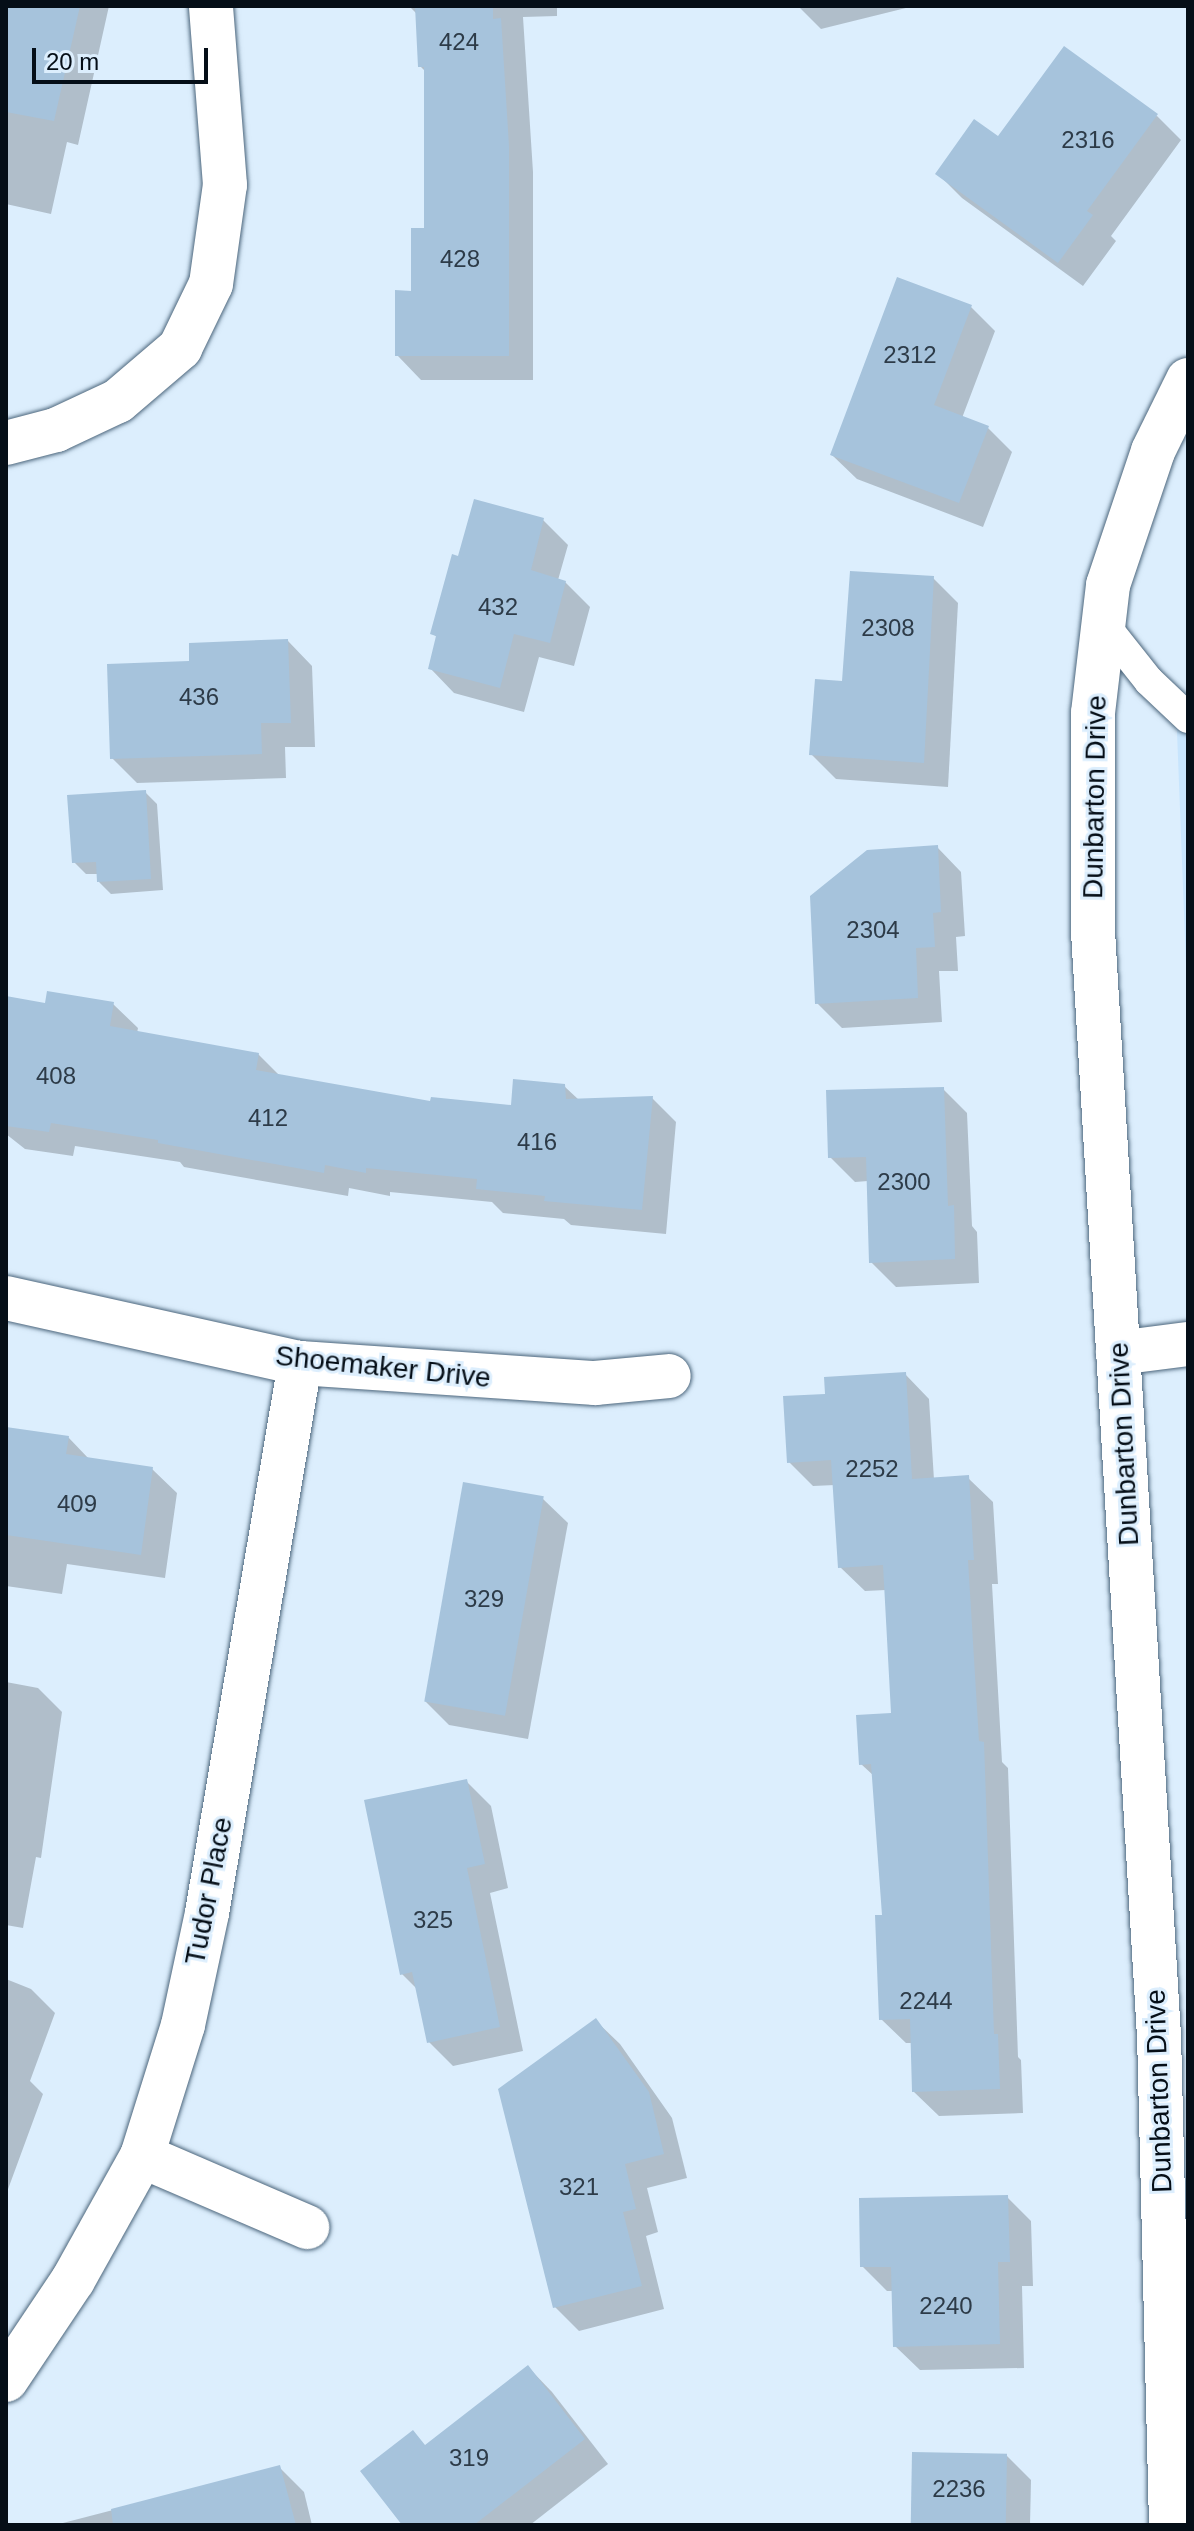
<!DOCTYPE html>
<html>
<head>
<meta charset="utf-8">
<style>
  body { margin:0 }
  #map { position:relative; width:1194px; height:2531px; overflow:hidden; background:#dceefd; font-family:Arial,sans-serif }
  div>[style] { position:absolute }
  .built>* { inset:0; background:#c8e5fd }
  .shadow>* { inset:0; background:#0003 }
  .building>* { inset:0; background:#a6c3dc; transform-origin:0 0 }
  .roads { filter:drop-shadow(0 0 2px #4c667c) drop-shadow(0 0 2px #4c667c) }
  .lane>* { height:30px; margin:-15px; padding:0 15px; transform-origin:15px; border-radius:15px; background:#fff }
  .street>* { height:44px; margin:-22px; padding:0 22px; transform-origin:22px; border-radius:22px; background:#fff }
  .secondary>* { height:44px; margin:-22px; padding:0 22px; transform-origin:22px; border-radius:22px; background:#fff }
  span { translate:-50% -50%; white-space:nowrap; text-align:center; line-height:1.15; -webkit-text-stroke:6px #dceefd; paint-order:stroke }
  .number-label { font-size:24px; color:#2d3b48 }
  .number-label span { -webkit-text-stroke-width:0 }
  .street-label { font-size:28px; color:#050e17 }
  .frame { position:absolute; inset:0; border:8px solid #050e17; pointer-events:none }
  .scale { position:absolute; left:32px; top:48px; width:176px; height:36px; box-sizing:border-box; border:4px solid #050e17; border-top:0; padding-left:10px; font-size:24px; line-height:28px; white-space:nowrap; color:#050e17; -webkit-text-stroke:6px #dceefd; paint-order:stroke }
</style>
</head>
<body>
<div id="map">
  <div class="built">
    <i style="clip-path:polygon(1188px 683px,1188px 1017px,1177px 732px)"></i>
  </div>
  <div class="shadow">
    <i style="clip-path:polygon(6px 6px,109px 6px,78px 145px,67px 142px,51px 214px,6px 204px)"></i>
    <i style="clip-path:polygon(409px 6px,557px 6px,557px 16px,523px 17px,533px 172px,533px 380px,421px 380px,397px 355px,426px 230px,426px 72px,420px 66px,418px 15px)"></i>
    <i style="clip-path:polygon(798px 6px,914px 6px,821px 29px)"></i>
    <i style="clip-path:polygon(1157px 116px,1181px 140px,1111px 236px,1116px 241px,1083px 286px,962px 198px,938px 174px,999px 139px)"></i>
    <i style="clip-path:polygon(971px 307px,995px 331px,962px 418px,987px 427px,1012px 452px,983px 527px,857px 479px,832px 455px)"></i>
    <i style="clip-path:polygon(543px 520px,568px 545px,558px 580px,565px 582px,590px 607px,574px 666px,539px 657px,524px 712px,454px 693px,430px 668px,438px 638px,432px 633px,460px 558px)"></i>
    <i style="clip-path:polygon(933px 578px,958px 603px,948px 787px,836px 779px,811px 754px)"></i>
    <i style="clip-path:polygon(288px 641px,312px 666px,315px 747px,285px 747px,286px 778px,137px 783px,112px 758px,191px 663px)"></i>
    <i style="clip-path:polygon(145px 792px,157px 804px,163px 890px,111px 894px,99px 882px,98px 874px,86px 874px,74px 862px)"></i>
    <i style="clip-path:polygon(937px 847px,961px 872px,965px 936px,956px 937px,958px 971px,939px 971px,942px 1022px,842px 1028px,817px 1003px)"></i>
    <i style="clip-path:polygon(113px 1004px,138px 1028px,137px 1033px,258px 1054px,280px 1076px,432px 1104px,513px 1107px,564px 1086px,579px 1100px,652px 1098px,676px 1122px,666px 1234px,571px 1225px,564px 1219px,503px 1213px,492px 1202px,390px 1192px,390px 1196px,349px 1188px,348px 1196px,184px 1167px,180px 1162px,75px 1146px,73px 1156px,25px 1149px,6px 1134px,6px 1015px,47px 1005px)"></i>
    <i style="clip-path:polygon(943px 1089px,967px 1113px,972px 1226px,977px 1232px,979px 1283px,896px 1287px,871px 1262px,868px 1181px,855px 1182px,830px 1157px)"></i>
    <i style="clip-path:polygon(905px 1374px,929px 1399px,934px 1480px,968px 1478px,993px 1502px,998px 1584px,992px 1584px,1002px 1762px,1008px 1768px,1018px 2057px,1021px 2060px,1023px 2113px,939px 2116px,914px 2092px,912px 2043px,906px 2043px,881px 2019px,884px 1917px,874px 1776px,861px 1764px,893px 1715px,886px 1590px,865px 1591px,840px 1567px,835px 1485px,813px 1486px,789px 1462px,827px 1396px)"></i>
    <i style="clip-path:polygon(6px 1429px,68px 1437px,90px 1460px,152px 1469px,177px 1493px,165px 1578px,67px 1564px,62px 1594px,6px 1586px)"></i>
    <i style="clip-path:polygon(543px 1499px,568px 1523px,528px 1739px,449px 1725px,425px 1701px)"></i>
    <i style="clip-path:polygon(6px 1682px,38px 1688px,62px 1712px,41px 1858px,36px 1857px,23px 1928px,6px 1925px)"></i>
    <i style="clip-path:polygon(466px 1781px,491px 1806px,508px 1888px,490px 1893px,523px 2051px,453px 2066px,429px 2042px,418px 1990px,402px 1974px)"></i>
    <i style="clip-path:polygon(6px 1979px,31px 1989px,55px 2013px,30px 2081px,43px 2094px,7px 2192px)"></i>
    <i style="clip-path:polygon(596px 2021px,620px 2044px,672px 2118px,687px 2178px,647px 2188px,658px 2232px,646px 2236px,664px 2309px,579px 2331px,555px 2307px)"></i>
    <i style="clip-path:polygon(1007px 2197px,1031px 2221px,1033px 2286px,1022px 2286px,1024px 2368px,920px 2370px,895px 2346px,893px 2291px,887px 2291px,862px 2266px)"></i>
    <i style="clip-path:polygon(528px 2367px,552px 2392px,608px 2464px,530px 2525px,404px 2525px,426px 2446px)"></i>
    <i style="clip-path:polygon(1006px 2455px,1031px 2480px,1030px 2525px,913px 2525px)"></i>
    <i style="clip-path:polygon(279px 2467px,304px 2492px,312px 2525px,59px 2524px)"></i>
  </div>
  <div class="building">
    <i style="clip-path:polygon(6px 6px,80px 6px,54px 121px,6px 112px)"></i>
    <i style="clip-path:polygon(415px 6px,493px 6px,493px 19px,501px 18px,509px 146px,509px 356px,395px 356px,395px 290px,411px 291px,411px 228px,424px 228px,424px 67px,418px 67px)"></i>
    <i style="clip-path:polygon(1064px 46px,1158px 114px,1087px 211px,1093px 215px,1058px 263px,935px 174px,974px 119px,998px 136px)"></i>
    <i style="clip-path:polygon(897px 277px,972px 305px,934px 405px,989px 426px,959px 503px,830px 455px)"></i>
    <i style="clip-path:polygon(474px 499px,544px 518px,531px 570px,566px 581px,550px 643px,514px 634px,500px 688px,428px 669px,436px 636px,430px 634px,452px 554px,458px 556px)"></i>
    <i style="clip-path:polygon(850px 571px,934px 576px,924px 763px,809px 755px,815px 679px,842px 681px)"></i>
    <i style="clip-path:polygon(288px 639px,291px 723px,261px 723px,262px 754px,110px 759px,107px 664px,189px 661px,189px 643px)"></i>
    <i style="clip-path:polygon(146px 790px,151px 879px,97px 882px,96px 862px,72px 863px,67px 795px)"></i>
    <i style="clip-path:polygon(938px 845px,941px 912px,933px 913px,935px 947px,916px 948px,918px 998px,815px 1004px,810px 896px,867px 850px)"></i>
    <i style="clip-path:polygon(47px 991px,114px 1002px,110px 1026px,259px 1053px,256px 1070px,430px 1101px,431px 1097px,511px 1105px,513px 1079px,565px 1084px,566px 1099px,653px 1096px,642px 1210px,544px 1201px,545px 1196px,476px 1189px,477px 1179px,366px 1168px,366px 1173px,325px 1165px,324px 1173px,158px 1143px,158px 1140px,51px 1123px,49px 1132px,6px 1126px,6px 996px,45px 1003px)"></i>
    <i style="clip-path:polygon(944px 1087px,948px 1206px,954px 1205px,955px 1259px,869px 1263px,866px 1157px,828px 1158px,826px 1090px)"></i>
    <i style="clip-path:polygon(906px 1372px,912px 1479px,969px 1475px,974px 1560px,968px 1560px,979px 1741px,984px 1742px,994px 2034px,998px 2034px,1000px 2089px,912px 2092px,910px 2019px,879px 2020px,875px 1915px,882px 1915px,871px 1764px,859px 1765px,856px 1715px,891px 1713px,883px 1565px,838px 1568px,831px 1460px,787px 1463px,783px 1396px,825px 1394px,824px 1377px)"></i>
    <i style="clip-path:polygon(6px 1427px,69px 1436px,66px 1454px,153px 1467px,141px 1555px,6px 1535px)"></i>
    <i style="left:463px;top:1482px;width:82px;height:223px;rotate:10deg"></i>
    <i style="clip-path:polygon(467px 1779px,485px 1864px,467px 1868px,500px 2027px,427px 2043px,412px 1972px,400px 1975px,364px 1800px)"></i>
    <i style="clip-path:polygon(596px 2018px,649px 2092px,664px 2154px,625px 2164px,636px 2209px,623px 2212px,642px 2286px,553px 2308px,498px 2089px)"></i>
    <i style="clip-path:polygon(1008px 2195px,1010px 2262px,998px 2262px,1000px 2344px,893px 2347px,891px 2267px,860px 2267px,859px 2198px)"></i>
    <i style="clip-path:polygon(528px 2365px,585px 2439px,474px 2525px,402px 2525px,360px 2471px,413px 2430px,425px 2445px)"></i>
    <i style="left:912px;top:2452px;width:95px;height:73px;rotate:1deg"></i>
    <i style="clip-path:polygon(280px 2465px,296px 2525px,113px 2525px,111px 2509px)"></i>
  </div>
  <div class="roads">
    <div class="lane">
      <i style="left:1103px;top:623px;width:74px;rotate:51.6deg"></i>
      <i style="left:1149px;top:681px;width:54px;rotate:43.5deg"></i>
    </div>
    <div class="street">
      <i style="left:6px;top:443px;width:52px;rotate:-14.6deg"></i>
      <i style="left:56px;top:430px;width:68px;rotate:-25.1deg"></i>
      <i style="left:118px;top:401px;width:82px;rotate:-40.5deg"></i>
      <i style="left:180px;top:348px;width:71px;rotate:-64.2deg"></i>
      <i style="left:211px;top:284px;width:100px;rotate:-82deg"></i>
      <i style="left:225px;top:185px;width:180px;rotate:-94.5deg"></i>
      <i style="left:6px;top:1298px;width:301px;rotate:12.5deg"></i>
      <i style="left:300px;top:1363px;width:296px;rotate:3.9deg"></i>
      <i style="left:595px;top:1383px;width:74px;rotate:-5.4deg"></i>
      <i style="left:1118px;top:1353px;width:71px;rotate:-7.3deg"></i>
      <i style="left:142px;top:2156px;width:180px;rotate:23.3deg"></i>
      <i style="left:6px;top:2380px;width:120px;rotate:-56.2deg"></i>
      <i style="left:73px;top:2280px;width:142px;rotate:-60.9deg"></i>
      <i style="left:142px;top:2156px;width:137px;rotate:-72.6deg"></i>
      <i style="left:183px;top:2025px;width:115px;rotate:-77.9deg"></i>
      <i style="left:207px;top:1913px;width:558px;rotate:-80.4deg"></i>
    </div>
    <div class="secondary">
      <i style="left:1171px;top:2525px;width:489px;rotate:-91.4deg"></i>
      <i style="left:1159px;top:2036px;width:1108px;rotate:-93.42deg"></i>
      <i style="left:1093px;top:930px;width:217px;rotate:-90deg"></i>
      <i style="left:1093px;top:713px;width:129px;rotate:-83.3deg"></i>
      <i style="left:1108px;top:585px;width:141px;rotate:-71.4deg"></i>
      <i style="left:1153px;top:451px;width:79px;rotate:-63.8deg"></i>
    </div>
  </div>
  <div class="number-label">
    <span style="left:459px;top:42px">424</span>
    <span style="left:1088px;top:140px">2316</span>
    <span style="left:460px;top:259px">428</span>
    <span style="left:910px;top:355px">2312</span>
    <span style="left:498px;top:607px">432</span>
    <span style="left:888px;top:628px">2308</span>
    <span style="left:199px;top:697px">436</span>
    <span style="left:873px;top:930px">2304</span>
    <span style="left:56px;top:1076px">408</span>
    <span style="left:268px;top:1118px">412</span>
    <span style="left:537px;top:1142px">416</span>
    <span style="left:904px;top:1182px">2300</span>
    <span style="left:872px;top:1469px">2252</span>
    <span style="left:77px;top:1504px">409</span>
    <span style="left:484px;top:1599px">329</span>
    <span style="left:433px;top:1920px">325</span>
    <span style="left:926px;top:2001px">2244</span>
    <span style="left:579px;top:2187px">321</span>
    <span style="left:946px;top:2306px">2240</span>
    <span style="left:469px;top:2458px">319</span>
    <span style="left:959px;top:2489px">2236</span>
  </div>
  <div class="street-label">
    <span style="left:1095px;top:797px;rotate:-89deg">Dunbarton Drive</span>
    <span style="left:383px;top:1367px;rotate:6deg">Shoemaker Drive</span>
    <span style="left:1124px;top:1444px;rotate:-93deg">Dunbarton Drive</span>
    <span style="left:209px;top:1891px;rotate:-79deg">Tudor Place</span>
    <span style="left:1159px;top:2091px;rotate:-92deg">Dunbarton Drive</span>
  </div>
  <div class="frame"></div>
  <div class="scale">20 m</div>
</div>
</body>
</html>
